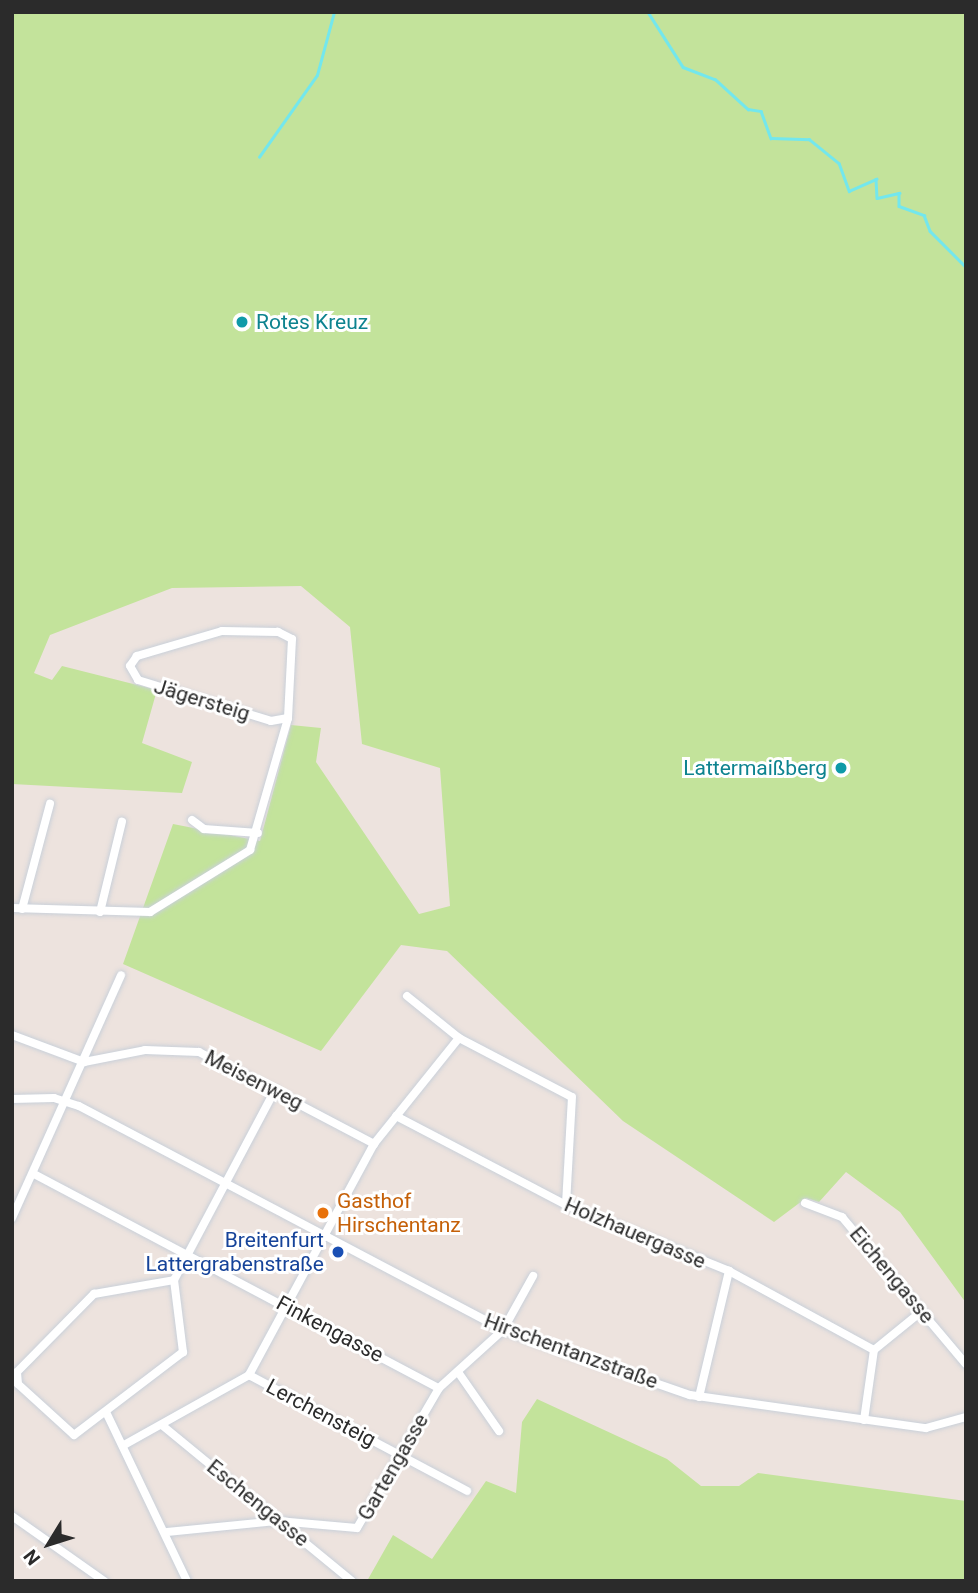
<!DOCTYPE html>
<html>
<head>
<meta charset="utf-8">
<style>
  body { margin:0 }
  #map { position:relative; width:978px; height:1593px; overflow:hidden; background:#ede3de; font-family:Roboto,sans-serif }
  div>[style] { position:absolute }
  .green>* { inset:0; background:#c3e39b }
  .stream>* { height:2.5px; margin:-1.25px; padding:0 1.25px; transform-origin:1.25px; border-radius:1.25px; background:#73e7ed }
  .roads { filter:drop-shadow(0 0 2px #c9d0d9) drop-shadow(0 0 2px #c9d0d9) }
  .minor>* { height:8px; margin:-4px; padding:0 4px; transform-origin:4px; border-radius:4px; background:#fff }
  .dots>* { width:19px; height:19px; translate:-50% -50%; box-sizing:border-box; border:4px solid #fff; border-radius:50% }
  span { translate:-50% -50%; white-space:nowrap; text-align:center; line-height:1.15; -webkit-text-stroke:6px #fff; paint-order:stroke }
  .culture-label { font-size:21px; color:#0d838f }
  .left { translate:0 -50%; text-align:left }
  .right { translate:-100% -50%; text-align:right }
  .street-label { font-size:21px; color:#2b2b2b }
  .food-label { font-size:21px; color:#c56008 }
  .transit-label { font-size:21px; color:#164399 }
  .frame { position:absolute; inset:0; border:14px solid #2b2b2b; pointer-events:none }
  .north { position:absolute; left:14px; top:1509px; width:70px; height:70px; -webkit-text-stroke:5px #fff; paint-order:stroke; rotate:232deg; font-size:19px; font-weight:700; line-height:28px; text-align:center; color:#2b2b2b }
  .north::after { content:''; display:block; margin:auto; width:24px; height:32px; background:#2b2b2b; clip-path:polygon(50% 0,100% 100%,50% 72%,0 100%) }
</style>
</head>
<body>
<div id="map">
  <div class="green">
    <i style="clip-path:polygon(12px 12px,966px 12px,966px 1303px,900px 1212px,846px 1172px,819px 1202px,806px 1198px,774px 1222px,623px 1121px,447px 951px,401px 945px,321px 1051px,123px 964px,173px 824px,260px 841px,291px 725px,321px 728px,316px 762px,419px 914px,450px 906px,440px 768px,362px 744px,350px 627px,301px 586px,172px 588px,50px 635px,34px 673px,52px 680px,62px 666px,157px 690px,142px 743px,192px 762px,182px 793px,12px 784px)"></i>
    <i style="clip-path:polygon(537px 1399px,667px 1459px,701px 1486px,739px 1486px,758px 1473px,966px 1501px,966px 1581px,367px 1581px,393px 1535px,432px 1559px,486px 1481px,516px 1493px,522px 1422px)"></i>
  </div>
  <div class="stream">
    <i style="left:648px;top:12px;width:65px;rotate:57.5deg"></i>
    <i style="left:683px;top:67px;width:34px;rotate:21deg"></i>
    <i style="left:715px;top:79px;width:45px;rotate:42.3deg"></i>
    <i style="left:748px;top:109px;width:13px;rotate:9deg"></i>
    <i style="left:761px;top:111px;width:29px;rotate:70deg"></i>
    <i style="left:771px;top:138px;width:38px;rotate:2deg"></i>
    <i style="left:809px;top:139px;width:38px;rotate:39deg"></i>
    <i style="left:839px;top:163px;width:30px;rotate:70deg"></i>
    <i style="left:849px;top:191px;width:30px;rotate:-24deg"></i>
    <i style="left:876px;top:179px;width:19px;rotate:87deg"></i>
    <i style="left:877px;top:198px;width:23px;rotate:-13deg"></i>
    <i style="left:899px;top:193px;width:13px;rotate:90deg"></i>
    <i style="left:899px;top:206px;width:27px;rotate:20deg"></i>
    <i style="left:924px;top:215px;width:17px;rotate:69deg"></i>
    <i style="left:930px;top:231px;width:51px;rotate:45deg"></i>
    <i style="left:259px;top:157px;width:100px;rotate:-54.7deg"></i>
    <i style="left:317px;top:75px;width:65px;rotate:-74.9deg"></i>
  </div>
  <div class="roads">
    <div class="minor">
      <i style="left:192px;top:820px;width:15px;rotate:37deg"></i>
      <i style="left:204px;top:829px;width:54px;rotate:4.2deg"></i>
      <i style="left:12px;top:908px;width:138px;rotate:1.7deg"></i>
      <i style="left:150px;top:912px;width:118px;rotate:-31.8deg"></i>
      <i style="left:250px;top:850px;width:137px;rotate:-73.9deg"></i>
      <i style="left:288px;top:718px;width:79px;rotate:-87.1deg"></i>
      <i style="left:292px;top:639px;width:16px;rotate:-153deg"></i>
      <i style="left:278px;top:632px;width:56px;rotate:-179deg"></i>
      <i style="left:222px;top:631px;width:89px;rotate:163.6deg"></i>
      <i style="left:137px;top:656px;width:12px;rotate:125deg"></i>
      <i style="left:130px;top:666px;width:16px;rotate:60deg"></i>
      <i style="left:138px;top:680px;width:139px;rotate:17.1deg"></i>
      <i style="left:271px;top:721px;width:17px;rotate:-10deg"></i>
      <i style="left:22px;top:909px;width:109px;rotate:-75.1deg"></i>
      <i style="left:100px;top:912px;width:93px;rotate:-76.3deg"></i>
      <i style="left:407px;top:996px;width:67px;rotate:38.9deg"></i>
      <i style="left:459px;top:1038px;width:127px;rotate:27.6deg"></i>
      <i style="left:572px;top:1097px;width:108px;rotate:93.2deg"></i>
      <i style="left:12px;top:1035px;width:77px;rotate:20.6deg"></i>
      <i style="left:84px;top:1062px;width:62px;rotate:-11.1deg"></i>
      <i style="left:145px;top:1050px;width:54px;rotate:2.1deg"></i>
      <i style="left:199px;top:1052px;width:198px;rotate:27.7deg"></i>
      <i style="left:12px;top:1099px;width:42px;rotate:-1.4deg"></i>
      <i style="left:54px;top:1098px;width:26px;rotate:18deg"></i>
      <i style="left:79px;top:1106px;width:480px;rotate:27.8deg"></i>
      <i style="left:503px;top:1330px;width:198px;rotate:19.2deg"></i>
      <i style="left:690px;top:1395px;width:238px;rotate:8deg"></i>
      <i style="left:926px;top:1428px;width:41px;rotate:-15.4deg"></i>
      <i style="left:396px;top:1116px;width:192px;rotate:27.6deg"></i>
      <i style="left:566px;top:1205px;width:176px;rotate:22deg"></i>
      <i style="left:729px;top:1271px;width:165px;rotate:28.6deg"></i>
      <i style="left:34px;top:1174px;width:458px;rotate:27.9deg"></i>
      <i style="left:805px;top:1203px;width:40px;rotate:21deg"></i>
      <i style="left:842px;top:1217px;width:192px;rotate:49.9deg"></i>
      <i style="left:12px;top:1218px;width:266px;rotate:-65.8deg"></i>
      <i style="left:174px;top:1280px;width:73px;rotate:82.9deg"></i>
      <i style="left:183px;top:1352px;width:137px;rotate:142.7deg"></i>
      <i style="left:74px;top:1435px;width:76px;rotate:-137.7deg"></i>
      <i style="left:18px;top:1384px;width:12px;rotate:-95deg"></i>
      <i style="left:17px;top:1372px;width:110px;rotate:-45.4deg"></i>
      <i style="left:94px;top:1294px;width:81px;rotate:-9.9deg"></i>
      <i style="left:174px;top:1280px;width:215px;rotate:-62deg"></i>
      <i style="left:458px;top:1372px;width:72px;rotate:55.2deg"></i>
      <i style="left:249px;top:1375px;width:247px;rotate:28deg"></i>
      <i style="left:699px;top:1397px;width:130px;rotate:-76.6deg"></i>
      <i style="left:106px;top:1412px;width:187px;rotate:64.4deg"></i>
      <i style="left:864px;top:1420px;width:71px;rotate:-81.9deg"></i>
      <i style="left:874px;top:1350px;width:62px;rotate:-39.1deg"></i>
      <i style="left:163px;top:1426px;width:244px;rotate:39.4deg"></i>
      <i style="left:124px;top:1445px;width:143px;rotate:-29.2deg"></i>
      <i style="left:249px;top:1375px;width:263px;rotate:-61.6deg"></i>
      <i style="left:374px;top:1144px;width:136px;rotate:-51.3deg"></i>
      <i style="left:12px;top:1516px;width:113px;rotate:35.2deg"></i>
      <i style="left:167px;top:1532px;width:112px;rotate:-5.7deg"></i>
      <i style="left:278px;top:1521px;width:79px;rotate:5.1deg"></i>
      <i style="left:357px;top:1528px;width:162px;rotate:-59.6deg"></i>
      <i style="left:439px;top:1388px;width:86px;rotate:-42.2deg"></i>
      <i style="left:503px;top:1330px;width:62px;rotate:-60.9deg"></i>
    </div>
  </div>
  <div class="dots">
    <i style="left:242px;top:322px;background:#0f9aa8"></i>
    <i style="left:841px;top:768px;background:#0f9aa8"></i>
    <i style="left:323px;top:1213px;background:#e8710a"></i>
    <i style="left:338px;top:1252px;background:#1a4fb4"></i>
  </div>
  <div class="culture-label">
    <span class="left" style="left:256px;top:322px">Rotes Kreuz</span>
    <span class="right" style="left:827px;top:768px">Lattermaißberg</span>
  </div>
  <div class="street-label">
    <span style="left:202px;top:700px;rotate:17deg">Jägersteig</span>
    <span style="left:254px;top:1080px;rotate:27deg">Meisenweg</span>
    <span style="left:635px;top:1233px;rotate:23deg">Holzhauergasse</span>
    <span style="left:892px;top:1275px;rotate:50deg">Eichengasse</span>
    <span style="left:330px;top:1329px;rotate:28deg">Finkengasse</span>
    <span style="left:571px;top:1351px;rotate:20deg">Hirschentanzstraße</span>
    <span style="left:321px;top:1413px;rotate:28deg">Lerchensteig</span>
    <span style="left:393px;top:1467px;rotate:-60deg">Gartengasse</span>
    <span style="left:258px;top:1503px;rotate:39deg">Eschengasse</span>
  </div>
  <div class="food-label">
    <span class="left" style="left:337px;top:1213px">Gasthof<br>Hirschentanz</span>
  </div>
  <div class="transit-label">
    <span class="right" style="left:324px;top:1252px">Breitenfurt<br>Lattergrabenstraße</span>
  </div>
  <div class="frame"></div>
  <div class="north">N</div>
</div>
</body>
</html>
